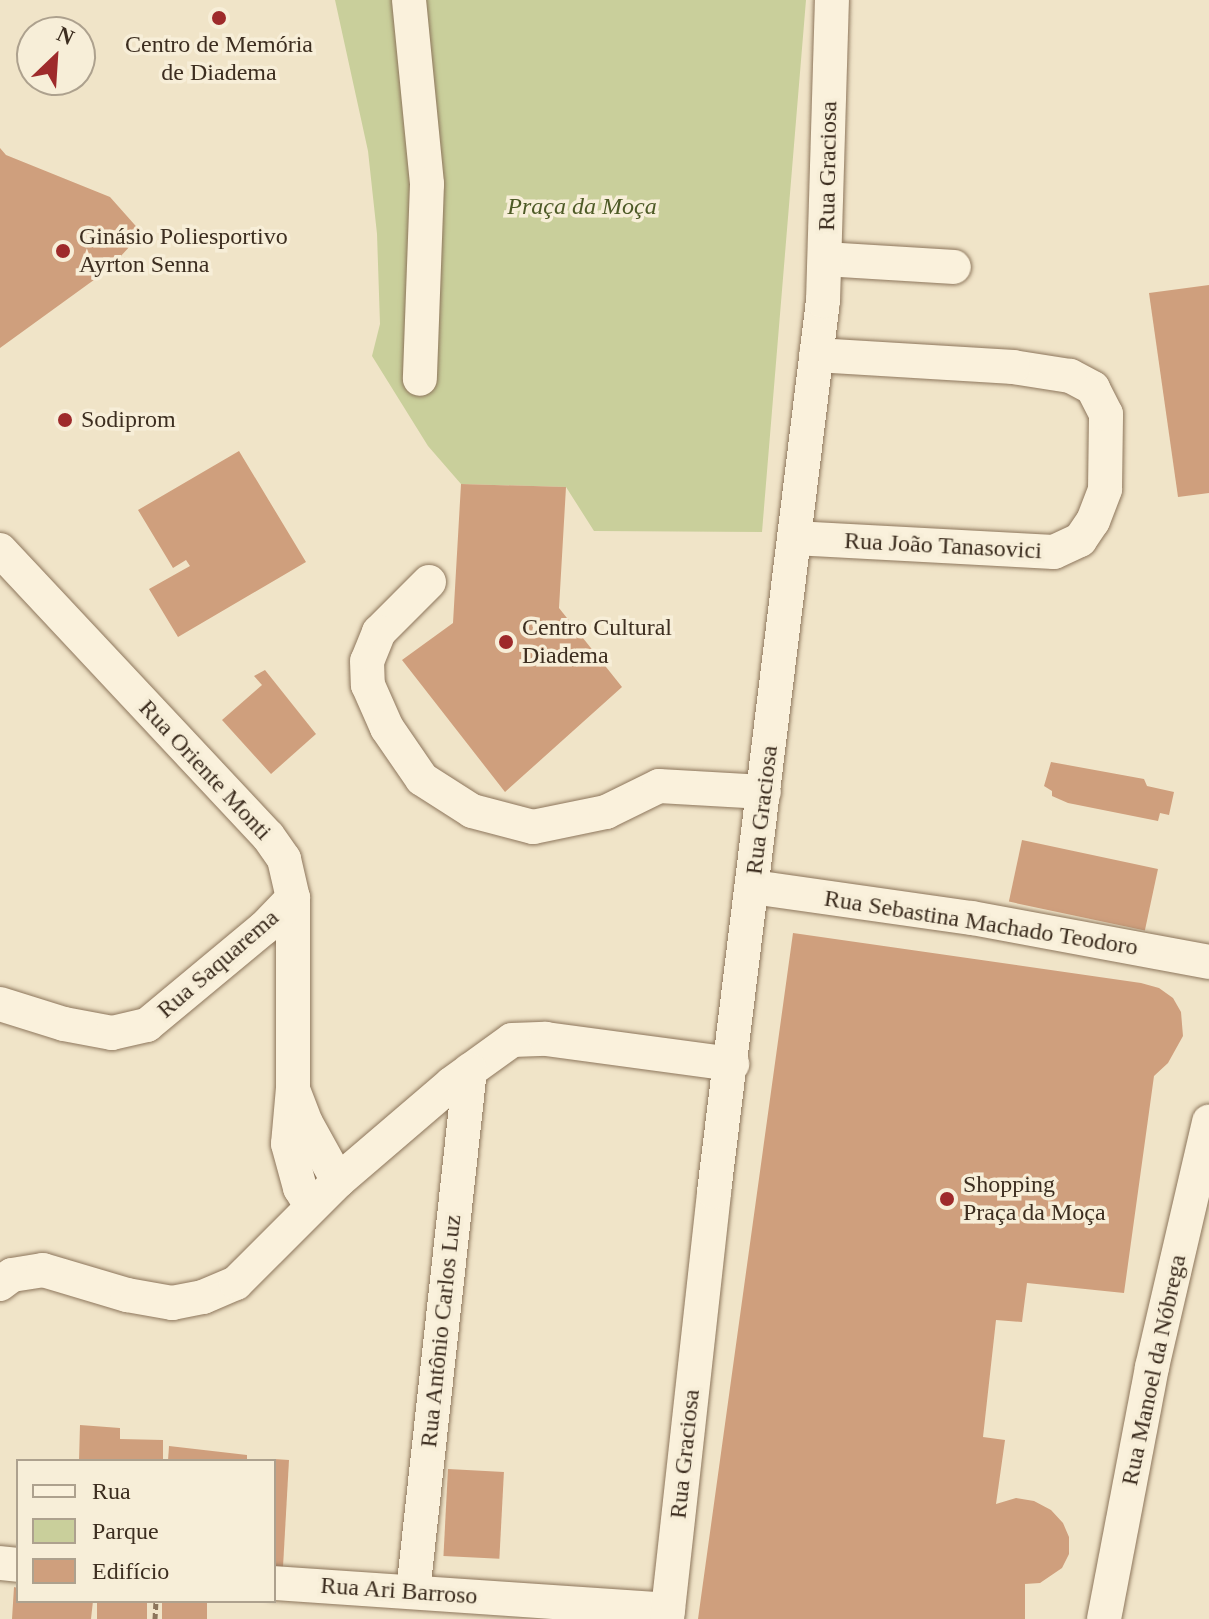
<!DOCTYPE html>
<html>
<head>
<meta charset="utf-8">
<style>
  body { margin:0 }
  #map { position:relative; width:1209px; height:1619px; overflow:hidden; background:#f0e4c8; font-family:Georgia,serif }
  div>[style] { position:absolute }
  .green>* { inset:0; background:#c9cf9b }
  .building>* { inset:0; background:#cf9f7d; transform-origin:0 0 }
  .path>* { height:5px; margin-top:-2.5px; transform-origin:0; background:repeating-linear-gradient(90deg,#8d765c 0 6px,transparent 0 10px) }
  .roads { filter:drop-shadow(0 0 2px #8d765c) drop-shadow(0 0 2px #8d765c) }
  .minor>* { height:34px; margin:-17px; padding:0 17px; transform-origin:17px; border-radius:17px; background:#faf1dc }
  .dots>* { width:22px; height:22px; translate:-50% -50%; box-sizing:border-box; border:4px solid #f7eed8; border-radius:50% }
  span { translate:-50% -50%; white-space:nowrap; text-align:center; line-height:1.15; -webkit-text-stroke:7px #f7eed8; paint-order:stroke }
  .poi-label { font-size:24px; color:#3d2e20 }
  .left { translate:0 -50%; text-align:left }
  .street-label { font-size:24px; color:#3d2e20 }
  .park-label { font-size:24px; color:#4d5a26; font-style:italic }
  .legend { position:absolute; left:16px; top:1459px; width:260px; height:144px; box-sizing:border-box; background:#f7eed8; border:2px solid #ada18e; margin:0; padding:10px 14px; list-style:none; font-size:24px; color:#3d2e20 }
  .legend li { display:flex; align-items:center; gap:16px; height:40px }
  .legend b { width:40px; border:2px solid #ada18e }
  .north { position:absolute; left:16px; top:16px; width:80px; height:80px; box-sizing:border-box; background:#f7eed8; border:2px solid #ada18e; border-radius:50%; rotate:25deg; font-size:22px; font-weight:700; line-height:32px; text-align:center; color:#3d2e20 }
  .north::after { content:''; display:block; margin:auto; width:28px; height:36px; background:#9e2a2b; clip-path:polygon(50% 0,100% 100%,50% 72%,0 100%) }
</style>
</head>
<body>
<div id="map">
  <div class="green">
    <i style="clip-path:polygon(335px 0,806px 0,762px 532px,594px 531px,566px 487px,461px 484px,428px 446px,372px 356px,380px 324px,377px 234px,368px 151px)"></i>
  </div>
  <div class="building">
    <i style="clip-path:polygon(0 148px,6px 155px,110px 197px,142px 233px,109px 269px,0 348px)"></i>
    <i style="clip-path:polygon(1209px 285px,1209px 493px,1178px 497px,1149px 293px)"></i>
    <i style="clip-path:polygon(239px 451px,306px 562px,178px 637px,149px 589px,190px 566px,186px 560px,173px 568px,138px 510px)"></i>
    <i style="clip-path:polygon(461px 484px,566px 487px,559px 608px,622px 687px,505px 792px,402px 660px,453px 623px)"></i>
    <i style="clip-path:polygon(265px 670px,316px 734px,271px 774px,222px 720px,262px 685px,254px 676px)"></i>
    <i style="clip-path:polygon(1051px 762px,1144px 779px,1147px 786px,1174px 792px,1169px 815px,1160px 813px,1158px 821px,1068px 803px,1052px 796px,1052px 791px,1044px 786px)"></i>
    <i style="left:1022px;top:840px;width:139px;height:63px;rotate:12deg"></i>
    <i style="clip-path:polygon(793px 933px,1141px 983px,1159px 988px,1173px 998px,1181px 1012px,1183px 1036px,1168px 1063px,1154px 1076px,1124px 1293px,1027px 1283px,1022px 1322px,996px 1320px,983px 1437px,1005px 1440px,996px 1504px,1016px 1498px,1034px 1501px,1051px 1510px,1063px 1523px,1069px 1537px,1069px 1554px,1062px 1568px,1040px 1583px,1025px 1584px,1025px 1619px,698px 1619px)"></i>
    <i style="clip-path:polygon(80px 1425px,120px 1428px,120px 1439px,163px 1440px,163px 1461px,79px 1461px)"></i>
    <i style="clip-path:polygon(169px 1446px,247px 1455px,247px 1461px,168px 1461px)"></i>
    <i style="clip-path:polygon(274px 1459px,289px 1460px,283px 1567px,274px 1567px)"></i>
    <i style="left:448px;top:1469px;width:56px;height:87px;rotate:3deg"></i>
    <i style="clip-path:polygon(14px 1587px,18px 1588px,18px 1601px,93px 1601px,91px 1619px,12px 1619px)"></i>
    <i style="left:97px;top:1601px;width:50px;height:18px"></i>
    <i style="left:162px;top:1601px;width:45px;height:18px"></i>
  </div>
  <div class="path">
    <i style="left:155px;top:1619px;width:18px;rotate:-87deg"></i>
  </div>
  <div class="roads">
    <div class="minor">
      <i style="left:409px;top:0;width:185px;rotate:84.4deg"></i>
      <i style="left:427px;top:184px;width:195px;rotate:92.1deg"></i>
      <i style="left:825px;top:259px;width:129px;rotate:3.5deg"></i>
      <i style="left:794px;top:538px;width:260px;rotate:3.1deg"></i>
      <i style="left:1054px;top:552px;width:29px;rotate:-25deg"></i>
      <i style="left:1080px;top:540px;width:23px;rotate:-56deg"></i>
      <i style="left:1093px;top:521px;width:34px;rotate:-69deg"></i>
      <i style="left:1105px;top:489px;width:75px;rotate:-89.2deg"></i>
      <i style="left:1106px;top:414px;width:29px;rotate:-117deg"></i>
      <i style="left:1093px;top:388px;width:26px;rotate:-152deg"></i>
      <i style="left:1070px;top:376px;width:58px;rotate:-171deg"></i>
      <i style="left:1013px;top:367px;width:197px;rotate:-176.5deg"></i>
      <i style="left:0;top:550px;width:392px;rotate:46.9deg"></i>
      <i style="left:268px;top:836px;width:28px;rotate:55deg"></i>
      <i style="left:284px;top:859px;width:40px;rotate:77deg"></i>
      <i style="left:293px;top:898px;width:190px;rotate:90deg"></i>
      <i style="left:293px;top:1088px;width:56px;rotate:95.1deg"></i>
      <i style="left:288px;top:1144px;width:46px;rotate:74.7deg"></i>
      <i style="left:300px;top:1188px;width:22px;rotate:58deg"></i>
      <i style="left:429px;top:582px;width:71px;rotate:135deg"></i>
      <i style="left:379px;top:632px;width:31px;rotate:112deg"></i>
      <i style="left:367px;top:661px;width:24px;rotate:88deg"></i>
      <i style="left:368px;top:685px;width:47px;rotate:66.2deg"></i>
      <i style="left:387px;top:728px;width:62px;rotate:55.5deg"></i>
      <i style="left:422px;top:779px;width:59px;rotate:32.6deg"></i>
      <i style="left:472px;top:811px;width:63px;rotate:14.7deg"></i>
      <i style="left:533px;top:827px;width:75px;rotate:-11.6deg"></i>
      <i style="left:606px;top:812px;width:59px;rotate:-26.1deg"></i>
      <i style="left:659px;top:786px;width:105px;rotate:3.3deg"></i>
      <i style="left:753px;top:887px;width:221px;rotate:8.1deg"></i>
      <i style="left:972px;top:918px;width:241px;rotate:10.5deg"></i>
      <i style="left:0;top:1004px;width:67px;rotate:17.4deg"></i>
      <i style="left:64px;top:1024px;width:49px;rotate:10.6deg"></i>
      <i style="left:112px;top:1033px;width:36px;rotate:-13deg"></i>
      <i style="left:147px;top:1025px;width:152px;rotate:-39.7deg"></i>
      <i style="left:264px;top:928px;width:42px;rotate:-46deg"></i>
      <i style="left:294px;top:1092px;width:33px;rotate:69deg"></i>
      <i style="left:306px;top:1123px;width:66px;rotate:61.1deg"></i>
      <i style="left:0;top:1284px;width:15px;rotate:-37deg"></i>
      <i style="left:12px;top:1275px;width:31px;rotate:-9deg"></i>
      <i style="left:43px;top:1270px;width:88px;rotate:16.6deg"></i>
      <i style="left:127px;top:1295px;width:46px;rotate:10.1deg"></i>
      <i style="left:172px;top:1303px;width:32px;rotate:-11deg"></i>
      <i style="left:203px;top:1297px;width:36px;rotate:-23deg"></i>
      <i style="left:236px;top:1283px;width:144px;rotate:-45deg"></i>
      <i style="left:338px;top:1181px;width:149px;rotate:-40.6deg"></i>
      <i style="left:451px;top:1084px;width:75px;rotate:-35.8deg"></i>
      <i style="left:512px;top:1040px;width:34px;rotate:-2deg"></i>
      <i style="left:546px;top:1039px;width:188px;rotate:7.7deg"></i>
      <i style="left:0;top:1563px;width:18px;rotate:6deg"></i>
      <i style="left:274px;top:1583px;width:395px;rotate:3.9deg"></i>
      <i style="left:413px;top:1592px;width:525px;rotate:-83.77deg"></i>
      <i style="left:667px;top:1619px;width:430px;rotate:-83.7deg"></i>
      <i style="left:714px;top:1192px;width:898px;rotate:-83.03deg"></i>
      <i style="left:823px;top:301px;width:301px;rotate:-88.3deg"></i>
      <i style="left:1104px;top:1619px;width:257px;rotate:-79.2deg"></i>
      <i style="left:1152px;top:1367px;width:252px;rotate:-76.9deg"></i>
    </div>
  </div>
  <div class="dots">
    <i style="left:219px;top:18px;background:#9e2a2b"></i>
    <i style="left:63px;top:251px;background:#9e2a2b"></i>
    <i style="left:65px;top:420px;background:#9e2a2b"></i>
    <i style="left:506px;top:642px;background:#9e2a2b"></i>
    <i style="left:947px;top:1199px;background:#9e2a2b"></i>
  </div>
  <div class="poi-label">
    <span style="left:219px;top:59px">Centro de Memória<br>de Diadema</span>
    <span class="left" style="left:79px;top:251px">Ginásio Poliesportivo<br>Ayrton Senna</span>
    <span class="left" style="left:81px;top:420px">Sodiprom</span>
    <span class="left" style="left:522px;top:642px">Centro Cultural<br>Diadema</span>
    <span class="left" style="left:963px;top:1199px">Shopping<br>Praça da Moça</span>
  </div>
  <div class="street-label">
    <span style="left:828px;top:166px;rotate:-89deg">Rua Graciosa</span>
    <span style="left:943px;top:546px;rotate:3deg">Rua João Tanasovici</span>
    <span style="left:205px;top:770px;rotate:47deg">Rua Oriente Monti</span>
    <span style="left:762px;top:810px;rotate:-83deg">Rua Graciosa</span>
    <span style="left:981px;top:923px;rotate:9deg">Rua Sebastina Machado Teodoro</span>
    <span style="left:218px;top:964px;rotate:-41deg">Rua Saquarema</span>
    <span style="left:441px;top:1331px;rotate:-84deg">Rua Antônio Carlos Luz</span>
    <span style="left:1154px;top:1370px;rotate:-78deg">Rua Manoel da Nóbrega</span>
    <span style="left:685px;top:1454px;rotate:-84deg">Rua Graciosa</span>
    <span style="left:399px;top:1591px;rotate:4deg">Rua Ari Barroso</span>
  </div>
  <div class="park-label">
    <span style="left:582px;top:207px">Praça da Moça</span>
  </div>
  <ul class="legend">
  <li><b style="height:10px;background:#faf1dc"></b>Rua</li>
  <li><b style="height:22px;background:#c9cf9b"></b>Parque</li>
  <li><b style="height:22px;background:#cf9f7d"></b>Edifício</li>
  </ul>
  <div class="north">N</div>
</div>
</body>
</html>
